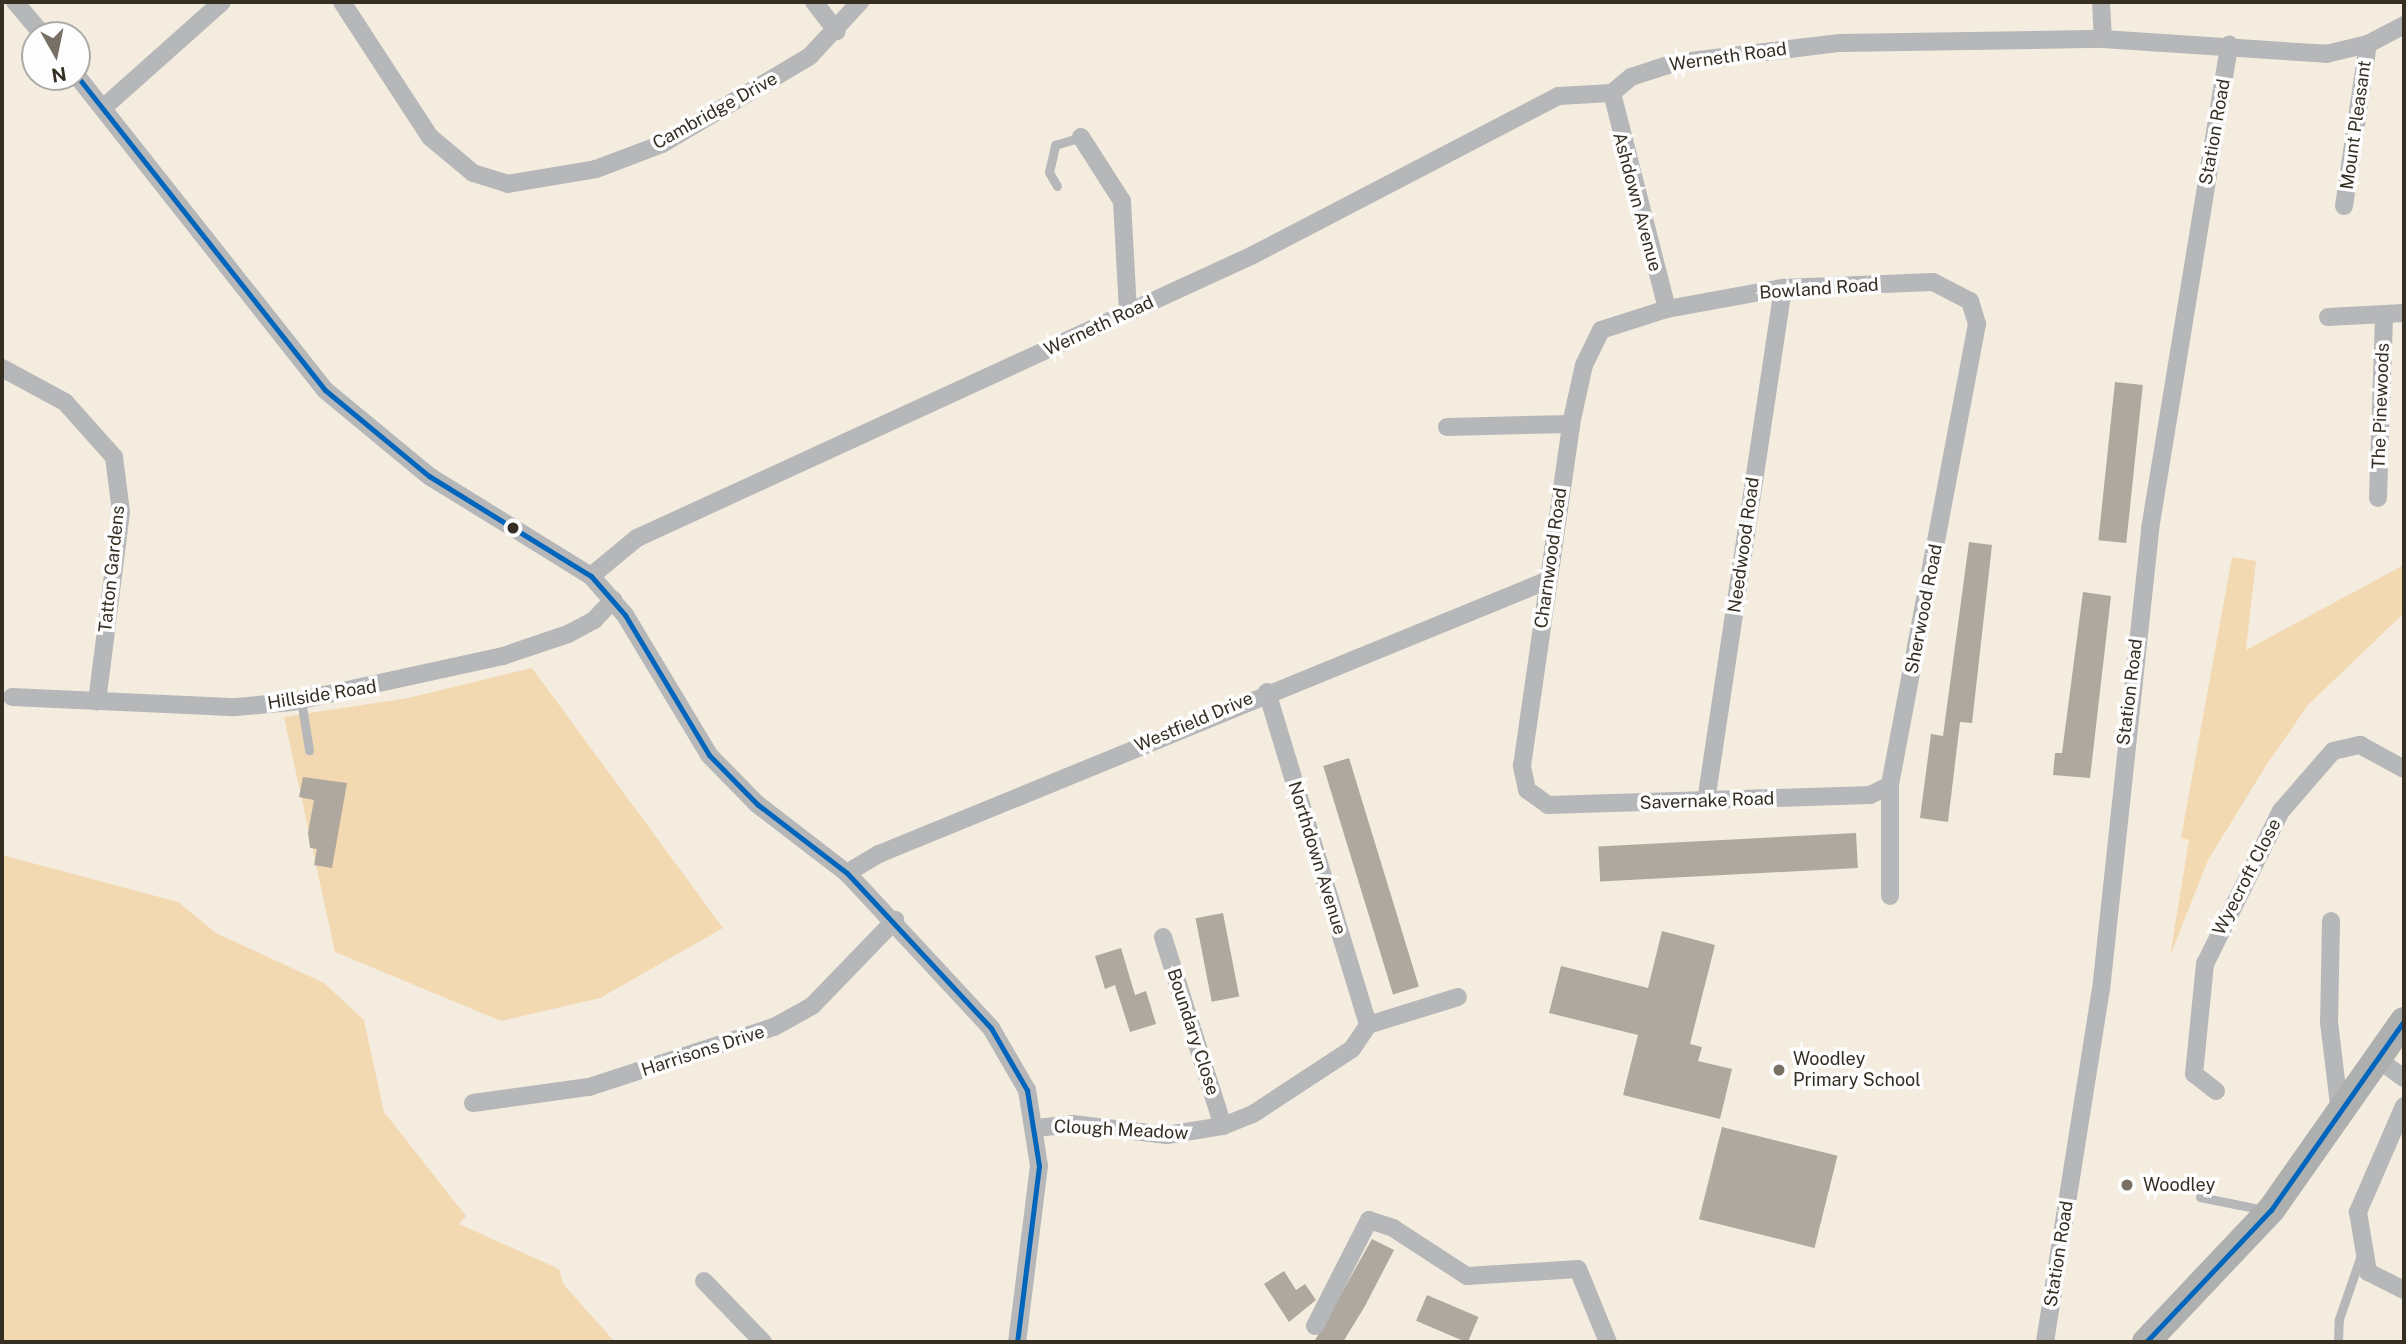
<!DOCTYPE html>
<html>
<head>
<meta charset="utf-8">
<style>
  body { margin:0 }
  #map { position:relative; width:2406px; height:1344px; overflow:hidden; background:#f4ecdf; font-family:"Public Sans",sans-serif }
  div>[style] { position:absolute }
  .green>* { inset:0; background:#f3d9b1 }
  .building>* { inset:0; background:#afa89e; transform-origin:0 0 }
  .lane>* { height:9px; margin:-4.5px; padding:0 4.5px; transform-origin:4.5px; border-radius:4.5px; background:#b6b7b9 }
  .street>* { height:18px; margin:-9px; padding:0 9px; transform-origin:9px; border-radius:9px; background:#b6b7b9 }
  .primary>* { height:28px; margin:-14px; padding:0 14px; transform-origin:14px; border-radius:14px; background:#aeb0af }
  .bus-1>* { height:5px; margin:-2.5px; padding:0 2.5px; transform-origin:2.5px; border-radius:2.5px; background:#0065bd }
  .dots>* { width:19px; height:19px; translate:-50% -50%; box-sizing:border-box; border:4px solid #fdfdfd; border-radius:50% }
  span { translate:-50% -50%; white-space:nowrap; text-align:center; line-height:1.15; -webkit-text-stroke:7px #fdfdfd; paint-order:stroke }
  .street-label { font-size:18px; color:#352e23 }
  .poi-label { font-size:18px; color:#352e23 }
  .left { translate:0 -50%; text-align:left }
  .frame { position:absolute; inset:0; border:4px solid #352e23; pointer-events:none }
  .north { position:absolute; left:21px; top:21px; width:70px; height:70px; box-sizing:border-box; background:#fdfdfd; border:2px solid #adaaa6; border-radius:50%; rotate:171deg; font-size:19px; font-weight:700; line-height:28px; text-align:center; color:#352e23 }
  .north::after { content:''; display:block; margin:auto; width:24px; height:32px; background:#787065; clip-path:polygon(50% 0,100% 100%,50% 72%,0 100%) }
</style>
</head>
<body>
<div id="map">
  <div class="green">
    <i style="clip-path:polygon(2232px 557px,2256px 561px,2246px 650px,2404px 565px,2404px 613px,2308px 705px,2267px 764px,2208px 860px,2170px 956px,2189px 840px,2181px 838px)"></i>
    <i style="clip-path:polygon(532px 668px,723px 928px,600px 998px,501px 1021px,335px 952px,284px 717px,408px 698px)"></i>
    <i style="clip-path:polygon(2px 855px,178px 902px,216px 933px,324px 983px,364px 1020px,384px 1112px,466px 1216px,459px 1224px,559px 1269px,564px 1285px,615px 1342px,2px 1342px)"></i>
  </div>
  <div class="building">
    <i style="left:2115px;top:382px;width:28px;height:159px;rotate:6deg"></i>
    <i style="clip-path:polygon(1969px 542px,1992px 545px,1972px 723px,1960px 722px,1948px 822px,1920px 818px,1931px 734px,1943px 736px)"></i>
    <i style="clip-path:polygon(2083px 592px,2111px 596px,2090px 778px,2053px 775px,2055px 753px,2062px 753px)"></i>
    <i style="left:1349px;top:758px;width:239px;height:27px;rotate:73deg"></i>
    <i style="clip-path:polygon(303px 777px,347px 783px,332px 868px,314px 865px,317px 849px,310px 848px,308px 833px,314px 800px,299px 797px)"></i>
    <i style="left:1856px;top:833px;width:35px;height:258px;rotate:87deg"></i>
    <i style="left:1223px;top:913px;width:85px;height:28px;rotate:79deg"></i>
    <i style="clip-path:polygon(1662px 931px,1715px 945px,1690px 1044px,1702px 1047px,1698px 1061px,1732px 1069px,1720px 1119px,1623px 1095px,1638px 1035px,1549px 1013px,1561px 966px,1648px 988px)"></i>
    <i style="clip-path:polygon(1121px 948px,1135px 995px,1146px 991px,1156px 1024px,1130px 1032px,1115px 985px,1105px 989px,1095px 956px)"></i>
    <i style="left:1722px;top:1127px;width:119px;height:95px;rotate:14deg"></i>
    <i style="clip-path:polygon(1372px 1239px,1394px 1250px,1365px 1306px,1343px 1342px,1314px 1342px)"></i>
    <i style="clip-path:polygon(1284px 1271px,1296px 1290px,1305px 1284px,1316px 1300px,1289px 1322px,1264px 1284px)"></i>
    <i style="left:1427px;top:1295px;width:56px;height:28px;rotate:23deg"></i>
  </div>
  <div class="lane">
    <i style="left:1057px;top:186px;width:16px;rotate:-120deg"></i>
    <i style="left:1049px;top:172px;width:28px;rotate:-77deg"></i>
    <i style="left:1055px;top:145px;width:27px;rotate:-17deg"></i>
    <i style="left:301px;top:700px;width:51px;rotate:80.9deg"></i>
    <i style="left:2200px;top:1197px;width:65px;rotate:11.5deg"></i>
    <i style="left:2338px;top:1342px;width:23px;rotate:-88deg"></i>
    <i style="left:2339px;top:1319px;width:68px;rotate:-71deg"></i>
  </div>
  <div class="street">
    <i style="left:15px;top:2px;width:43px;rotate:49.7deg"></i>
    <i style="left:342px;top:2px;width:161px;rotate:56.9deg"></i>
    <i style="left:430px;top:137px;width:56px;rotate:39.9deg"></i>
    <i style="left:473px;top:173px;width:37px;rotate:17deg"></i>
    <i style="left:508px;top:184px;width:89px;rotate:-9.7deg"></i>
    <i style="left:596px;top:169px;width:71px;rotate:-20.7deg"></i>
    <i style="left:662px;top:144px;width:172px;rotate:-30.7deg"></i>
    <i style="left:810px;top:56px;width:74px;rotate:-47.2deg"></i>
    <i style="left:814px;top:2px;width:37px;rotate:52deg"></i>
    <i style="left:2101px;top:2px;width:37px;rotate:87deg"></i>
    <i style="left:77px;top:76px;width:400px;rotate:51.7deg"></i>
    <i style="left:325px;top:390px;width:135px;rotate:39.6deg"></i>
    <i style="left:429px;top:476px;width:190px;rotate:31.7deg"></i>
    <i style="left:591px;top:576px;width:52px;rotate:48.9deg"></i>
    <i style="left:625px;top:615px;width:163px;rotate:59deg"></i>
    <i style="left:709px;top:755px;width:69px;rotate:45.6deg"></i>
    <i style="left:757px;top:804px;width:113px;rotate:37.5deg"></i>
    <i style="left:847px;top:873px;width:212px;rotate:47.1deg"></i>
    <i style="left:991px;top:1028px;width:72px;rotate:59.9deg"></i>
    <i style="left:1027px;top:1090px;width:77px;rotate:81deg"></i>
    <i style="left:1039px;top:1166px;width:177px;rotate:97.1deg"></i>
    <i style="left:1612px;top:93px;width:223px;rotate:75.7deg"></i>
    <i style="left:103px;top:108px;width:159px;rotate:-41.7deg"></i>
    <i style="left:1081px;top:137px;width:76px;rotate:57.4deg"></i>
    <i style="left:1122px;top:201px;width:112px;rotate:86.9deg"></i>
    <i style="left:2344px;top:206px;width:164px;rotate:-81.6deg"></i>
    <i style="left:2328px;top:317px;width:76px;rotate:-3deg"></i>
    <i style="left:2px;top:368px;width:72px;rotate:28.4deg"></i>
    <i style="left:65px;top:402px;width:74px;rotate:48.3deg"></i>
    <i style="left:114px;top:457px;width:55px;rotate:82.7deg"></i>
    <i style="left:121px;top:512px;width:191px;rotate:97.2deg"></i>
    <i style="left:1447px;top:427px;width:124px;rotate:-1.4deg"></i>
    <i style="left:2378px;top:498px;width:183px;rotate:-88.1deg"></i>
    <i style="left:591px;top:576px;width:60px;rotate:-39.6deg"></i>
    <i style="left:637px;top:538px;width:676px;rotate:-24.67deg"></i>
    <i style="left:1251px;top:256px;width:346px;rotate:-27.5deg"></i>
    <i style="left:1558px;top:96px;width:54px;rotate:-3.2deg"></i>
    <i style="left:1612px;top:93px;width:25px;rotate:-40deg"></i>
    <i style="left:1631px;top:77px;width:45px;rotate:-18deg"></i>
    <i style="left:1674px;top:63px;width:167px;rotate:-6.9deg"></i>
    <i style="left:1840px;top:43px;width:263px;rotate:-0.9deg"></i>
    <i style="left:2103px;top:39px;width:224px;rotate:3.8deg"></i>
    <i style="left:2326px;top:54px;width:43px;rotate:-13.4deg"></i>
    <i style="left:2368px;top:44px;width:41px;rotate:-27.8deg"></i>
    <i style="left:1267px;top:692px;width:348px;rotate:73.1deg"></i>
    <i style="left:12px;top:697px;width:224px;rotate:2.6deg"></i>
    <i style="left:236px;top:707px;width:56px;rotate:-5.1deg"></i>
    <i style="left:292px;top:702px;width:216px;rotate:-12.3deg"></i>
    <i style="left:503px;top:656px;width:69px;rotate:-18.7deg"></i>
    <i style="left:568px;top:634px;width:30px;rotate:-28deg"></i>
    <i style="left:594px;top:620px;width:28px;rotate:-46deg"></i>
    <i style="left:1890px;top:785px;width:22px;rotate:153deg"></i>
    <i style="left:1870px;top:795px;width:322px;rotate:178.2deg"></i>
    <i style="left:1548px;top:805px;width:26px;rotate:-144deg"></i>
    <i style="left:1527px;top:790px;width:25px;rotate:-102deg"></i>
    <i style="left:1522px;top:766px;width:345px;rotate:-81.8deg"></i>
    <i style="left:1571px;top:424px;width:60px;rotate:-77.6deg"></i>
    <i style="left:1584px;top:365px;width:39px;rotate:-64deg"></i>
    <i style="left:1601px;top:330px;width:69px;rotate:-17.7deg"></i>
    <i style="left:1667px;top:309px;width:118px;rotate:-10.3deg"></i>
    <i style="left:1783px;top:288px;width:150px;rotate:-2.3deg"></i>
    <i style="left:1933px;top:282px;width:42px;rotate:27.2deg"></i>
    <i style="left:1970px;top:301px;width:24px;rotate:73deg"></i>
    <i style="left:1977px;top:324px;width:469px;rotate:100.7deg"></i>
    <i style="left:1890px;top:785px;width:111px;rotate:90deg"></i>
    <i style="left:1706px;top:801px;width:519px;rotate:-81.46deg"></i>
    <i style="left:847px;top:873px;width:37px;rotate:-31deg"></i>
    <i style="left:879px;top:854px;width:721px;rotate:-22.26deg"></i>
    <i style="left:2331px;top:921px;width:101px;rotate:91.1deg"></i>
    <i style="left:2329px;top:1022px;width:92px;rotate:83.1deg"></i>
    <i style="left:1163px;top:937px;width:198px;rotate:72.4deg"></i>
    <i style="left:2379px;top:1060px;width:31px;rotate:36deg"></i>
    <i style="left:2216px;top:1091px;width:28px;rotate:-142deg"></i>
    <i style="left:2194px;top:1074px;width:111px;rotate:-84.3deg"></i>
    <i style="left:2205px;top:964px;width:171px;rotate:-63.6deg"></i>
    <i style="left:2281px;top:811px;width:79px;rotate:-49.1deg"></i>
    <i style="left:2333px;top:751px;width:28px;rotate:-13deg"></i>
    <i style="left:2360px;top:745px;width:50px;rotate:28.6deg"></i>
    <i style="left:473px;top:1103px;width:117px;rotate:-7.9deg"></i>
    <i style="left:589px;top:1087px;width:194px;rotate:-18deg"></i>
    <i style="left:774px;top:1027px;width:43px;rotate:-28.9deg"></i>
    <i style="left:812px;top:1006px;width:120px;rotate:-46deg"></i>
    <i style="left:2404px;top:1106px;width:116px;rotate:113.5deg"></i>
    <i style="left:2358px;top:1212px;width:61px;rotate:80.5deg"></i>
    <i style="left:2368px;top:1272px;width:40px;rotate:26.6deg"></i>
    <i style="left:1036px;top:1128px;width:37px;rotate:-6deg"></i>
    <i style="left:1073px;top:1124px;width:95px;rotate:6.7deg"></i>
    <i style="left:1167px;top:1135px;width:57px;rotate:-9.1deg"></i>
    <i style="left:1223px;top:1126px;width:32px;rotate:-22deg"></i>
    <i style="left:1253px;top:1114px;width:118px;rotate:-33.3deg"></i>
    <i style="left:1352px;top:1049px;width:29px;rotate:-56deg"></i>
    <i style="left:1368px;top:1025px;width:94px;rotate:-17.3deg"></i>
    <i style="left:704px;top:1281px;width:85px;rotate:46deg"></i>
    <i style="left:1315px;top:1326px;width:119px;rotate:-63deg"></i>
    <i style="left:1369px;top:1220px;width:25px;rotate:18deg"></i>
    <i style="left:1393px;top:1228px;width:88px;rotate:33deg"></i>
    <i style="left:1467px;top:1276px;width:111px;rotate:-3.6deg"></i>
    <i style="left:1578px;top:1269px;width:79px;rotate:67.7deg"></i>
    <i style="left:2045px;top:1342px;width:356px;rotate:-81deg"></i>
    <i style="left:2101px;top:990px;width:464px;rotate:-83.9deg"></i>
    <i style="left:2150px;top:529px;width:491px;rotate:-80.7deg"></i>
  </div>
  <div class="primary">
    <i style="left:2146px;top:1342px;width:182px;rotate:-46.6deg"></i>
    <i style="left:2271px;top:1210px;width:231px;rotate:-54.9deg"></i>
  </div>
  <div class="bus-1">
    <i style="left:77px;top:76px;width:400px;rotate:51.7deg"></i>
    <i style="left:325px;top:390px;width:135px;rotate:39.6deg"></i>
    <i style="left:429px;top:476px;width:190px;rotate:31.7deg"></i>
    <i style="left:591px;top:576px;width:52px;rotate:48.9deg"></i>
    <i style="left:625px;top:615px;width:163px;rotate:59deg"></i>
    <i style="left:709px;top:755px;width:69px;rotate:45.6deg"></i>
    <i style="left:757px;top:804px;width:113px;rotate:37.5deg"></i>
    <i style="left:847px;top:873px;width:212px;rotate:47.1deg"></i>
    <i style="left:991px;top:1028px;width:72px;rotate:59.9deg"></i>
    <i style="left:1027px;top:1090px;width:77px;rotate:81deg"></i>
    <i style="left:1039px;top:1166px;width:177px;rotate:97.1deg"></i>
    <i style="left:2146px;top:1342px;width:182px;rotate:-46.6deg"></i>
    <i style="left:2271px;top:1210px;width:231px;rotate:-54.9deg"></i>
  </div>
  <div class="dots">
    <i style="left:513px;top:528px;background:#352e23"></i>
    <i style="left:1779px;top:1070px;background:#787065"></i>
    <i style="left:2127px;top:1185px;background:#787065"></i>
  </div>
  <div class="street-label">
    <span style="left:1728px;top:57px;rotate:-8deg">Werneth Road</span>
    <span style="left:715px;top:111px;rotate:-29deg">Cambridge Drive</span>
    <span style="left:2356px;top:125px;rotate:-82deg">Mount Pleasant</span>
    <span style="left:2215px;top:132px;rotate:-80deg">Station Road</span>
    <span style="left:1637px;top:202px;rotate:75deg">Ashdown Avenue</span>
    <span style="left:1819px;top:289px;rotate:-4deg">Bowland Road</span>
    <span style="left:1099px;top:326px;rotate:-25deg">Werneth Road</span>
    <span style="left:2381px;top:406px;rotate:-88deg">The Pinewoods</span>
    <span style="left:1744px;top:545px;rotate:-82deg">Needwood Road</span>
    <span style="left:1551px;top:558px;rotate:-82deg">Charnwood Road</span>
    <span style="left:112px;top:569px;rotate:-84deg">Tatton Gardens</span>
    <span style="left:1924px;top:609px;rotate:-79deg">Sherwood Road</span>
    <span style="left:2130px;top:692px;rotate:-83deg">Station Road</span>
    <span style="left:322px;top:695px;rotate:-9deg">Hillside Road</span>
    <span style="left:1194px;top:722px;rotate:-23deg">Westfield Drive</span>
    <span style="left:1707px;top:801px;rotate:-2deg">Savernake Road</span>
    <span style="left:1317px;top:858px;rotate:73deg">Northdown Avenue</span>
    <span style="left:2247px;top:877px;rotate:-63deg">Wyecroft Close</span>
    <span style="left:1193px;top:1032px;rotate:72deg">Boundary Close</span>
    <span style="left:703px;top:1051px;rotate:-18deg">Harrisons Drive</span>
    <span style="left:1121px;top:1130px;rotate:3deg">Clough Meadow</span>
    <span style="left:2059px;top:1254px;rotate:-81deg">Station Road</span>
  </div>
  <div class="poi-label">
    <span class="left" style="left:1793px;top:1070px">Woodley<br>Primary School</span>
    <span class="left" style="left:2143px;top:1185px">Woodley</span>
  </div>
  <div class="frame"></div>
  <div class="north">N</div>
</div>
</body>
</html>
